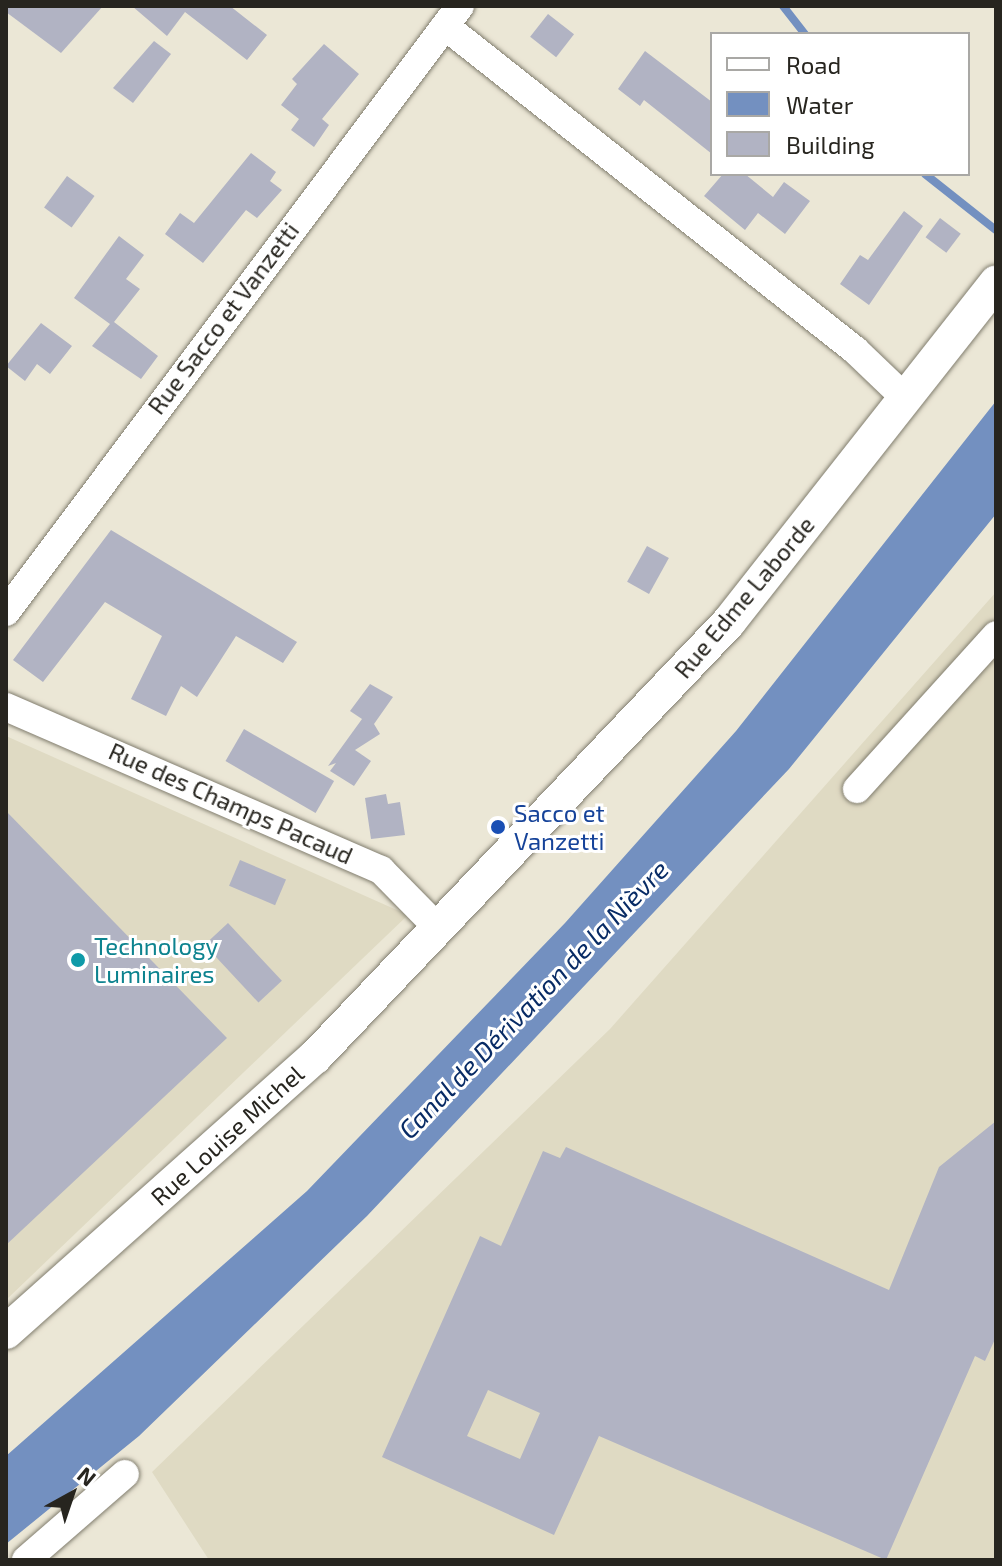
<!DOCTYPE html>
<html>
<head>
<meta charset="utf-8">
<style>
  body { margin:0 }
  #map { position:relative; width:1002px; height:1566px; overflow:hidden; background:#ebe7d6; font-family:"Exo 2",sans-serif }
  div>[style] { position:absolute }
  .built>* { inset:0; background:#dfdac3 }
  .water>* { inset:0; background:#7390c0 }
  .stream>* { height:8px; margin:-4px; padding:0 4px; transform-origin:4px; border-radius:4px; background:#7390c0 }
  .building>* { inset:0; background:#b1b3c3; transform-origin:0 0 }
  .roads { filter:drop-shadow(0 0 2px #817d6e) drop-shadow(0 0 2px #817d6e) }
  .minor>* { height:28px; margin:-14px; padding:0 14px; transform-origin:14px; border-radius:14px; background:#fff }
  .tertiary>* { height:34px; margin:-17px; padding:0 17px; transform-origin:17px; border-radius:17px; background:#fff }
  .dots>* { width:22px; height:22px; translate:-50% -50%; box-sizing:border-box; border:4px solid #fff; border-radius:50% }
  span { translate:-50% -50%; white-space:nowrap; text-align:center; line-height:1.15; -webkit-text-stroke:6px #fff; paint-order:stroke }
  .street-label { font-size:24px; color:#27251f }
  .transit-label { font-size:24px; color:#164399 }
  .left { translate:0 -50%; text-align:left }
  .culture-label { font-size:24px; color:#0d838f }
  .water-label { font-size:26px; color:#082b65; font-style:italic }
  .frame { position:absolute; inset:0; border:8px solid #27251f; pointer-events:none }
  .legend { position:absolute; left:710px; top:32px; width:260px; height:144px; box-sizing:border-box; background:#fff; border:2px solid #a9a8a5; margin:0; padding:10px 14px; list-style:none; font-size:24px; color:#27251f }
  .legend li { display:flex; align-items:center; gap:16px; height:40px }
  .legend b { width:40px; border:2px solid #a9a8a5 }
  .north { position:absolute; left:32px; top:1454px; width:80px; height:80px; -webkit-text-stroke:6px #fff; paint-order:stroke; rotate:40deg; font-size:22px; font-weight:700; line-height:32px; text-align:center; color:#27251f }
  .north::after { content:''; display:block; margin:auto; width:28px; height:36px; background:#27251f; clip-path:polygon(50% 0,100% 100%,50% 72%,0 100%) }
</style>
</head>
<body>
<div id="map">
  <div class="built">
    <i style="clip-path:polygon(996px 592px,996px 1560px,209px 1560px,152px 1472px,610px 1029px)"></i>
    <i style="clip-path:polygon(6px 736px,408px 915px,6px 1300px)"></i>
  </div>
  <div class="water">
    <i style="clip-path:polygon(996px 401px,996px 514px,789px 769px,367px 1216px,139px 1436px,6px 1544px,6px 1456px,307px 1191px,565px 923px,736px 731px)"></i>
  </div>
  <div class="stream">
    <i style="left:783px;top:6px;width:36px;rotate:52deg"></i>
    <i style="left:925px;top:174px;width:90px;rotate:38.3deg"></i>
  </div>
  <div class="building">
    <i style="clip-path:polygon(6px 6px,103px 6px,61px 53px,6px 12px)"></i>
    <i style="clip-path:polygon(132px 6px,230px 6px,267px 35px,247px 60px,185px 12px,167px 36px)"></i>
    <i style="left:548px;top:14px;width:33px;height:29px;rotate:38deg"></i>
    <i style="clip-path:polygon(154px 41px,171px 54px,133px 103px,113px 88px)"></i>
    <i style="clip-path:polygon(324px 44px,359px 74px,322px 119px,329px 125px,314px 147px,291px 130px,299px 119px,281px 105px,297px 84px,292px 79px)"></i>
    <i style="clip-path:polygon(645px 51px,712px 102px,712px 154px,644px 100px,640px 106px,618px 89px)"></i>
    <i style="clip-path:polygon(251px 153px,276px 172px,270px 181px,282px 190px,257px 218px,246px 210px,203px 263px,165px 234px,180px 213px,194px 223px)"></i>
    <i style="clip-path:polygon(723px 174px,745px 174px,773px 197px,784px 182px,810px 201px,785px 234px,758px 213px,745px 230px,704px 196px)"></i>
    <i style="left:67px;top:176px;width:34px;height:39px;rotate:36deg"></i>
    <i style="clip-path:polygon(904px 211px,923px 226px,869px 305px,840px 284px,860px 255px,868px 260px)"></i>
    <i style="left:940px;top:218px;width:26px;height:24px;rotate:37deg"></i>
    <i style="clip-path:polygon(119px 236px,144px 255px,126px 279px,140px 289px,114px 322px,158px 356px,141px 379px,92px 346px,110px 324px,74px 298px)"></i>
    <i style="clip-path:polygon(41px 323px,72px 346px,50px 374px,37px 364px,25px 381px,6px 366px)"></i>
    <i style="clip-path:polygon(111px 530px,297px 642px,283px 663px,236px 636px,197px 697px,181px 686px,166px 716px,131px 699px,162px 636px,105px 602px,43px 682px,13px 660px)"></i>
    <i style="left:647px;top:546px;width:25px;height:41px;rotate:29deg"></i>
    <i style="clip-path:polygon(370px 684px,393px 697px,374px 724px,380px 734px,355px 750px,371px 761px,354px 786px,330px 771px,336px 763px,328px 766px,362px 719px,350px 711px)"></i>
    <i style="left:244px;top:729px;width:104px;height:37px;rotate:30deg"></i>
    <i style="clip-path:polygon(386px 794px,388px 804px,400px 802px,405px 835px,371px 839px,365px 798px)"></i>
    <i style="clip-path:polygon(6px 811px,227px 1038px,6px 1245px)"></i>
    <i style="left:240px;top:860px;width:50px;height:28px;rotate:23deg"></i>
    <i style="left:228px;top:923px;width:79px;height:32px;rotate:47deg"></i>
    <i style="clip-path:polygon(evenodd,996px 1121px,996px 1337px,985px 1361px,975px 1356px,886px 1560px,599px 1436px,554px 1535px,382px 1457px,480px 1236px,501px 1246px,543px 1151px,560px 1158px,566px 1147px,889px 1290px,939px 1167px,996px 1121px,488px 1390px,540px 1413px,520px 1459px,467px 1436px,488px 1390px)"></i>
  </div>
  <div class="roads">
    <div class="minor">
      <i style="left:445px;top:26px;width:523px;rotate:38.32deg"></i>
      <i style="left:855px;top:350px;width:69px;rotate:43.8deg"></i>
      <i style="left:6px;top:612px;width:757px;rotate:-53.16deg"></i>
      <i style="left:6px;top:707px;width:409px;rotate:23.5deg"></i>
      <i style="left:381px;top:870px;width:80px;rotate:45.5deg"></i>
      <i style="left:857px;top:789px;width:207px;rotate:-47.9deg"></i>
      <i style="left:26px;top:1560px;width:131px;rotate:-41deg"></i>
    </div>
    <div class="tertiary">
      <i style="left:6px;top:1332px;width:414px;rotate:-41.7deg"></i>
      <i style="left:315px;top:1057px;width:601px;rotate:-46.42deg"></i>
      <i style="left:729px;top:622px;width:432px;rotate:-51.8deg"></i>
    </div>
  </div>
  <div class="dots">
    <i style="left:498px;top:827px;background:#1a4fb4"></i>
    <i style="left:78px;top:960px;background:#0f9aa8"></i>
  </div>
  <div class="street-label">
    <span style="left:223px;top:318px;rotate:-53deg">Rue Sacco et Vanzetti</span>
    <span style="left:744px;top:597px;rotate:-50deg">Rue Edme Laborde</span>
    <span style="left:231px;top:803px;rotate:24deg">Rue des Champs Pacaud</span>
    <span style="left:227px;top:1135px;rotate:-42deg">Rue Louise Michel</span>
  </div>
  <div class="transit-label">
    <span class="left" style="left:514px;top:827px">Sacco et<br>Vanzetti</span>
  </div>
  <div class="culture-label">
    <span class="left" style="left:94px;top:960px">Technology<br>Luminaires</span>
  </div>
  <div class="water-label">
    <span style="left:533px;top:999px;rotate:-46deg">Canal de Dérivation de la Nièvre</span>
  </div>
  <div class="frame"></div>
  <ul class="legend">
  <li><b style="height:10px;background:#fff"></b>Road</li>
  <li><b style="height:22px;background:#7390c0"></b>Water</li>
  <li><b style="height:22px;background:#b1b3c3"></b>Building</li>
  </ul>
  <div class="north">N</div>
</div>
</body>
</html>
